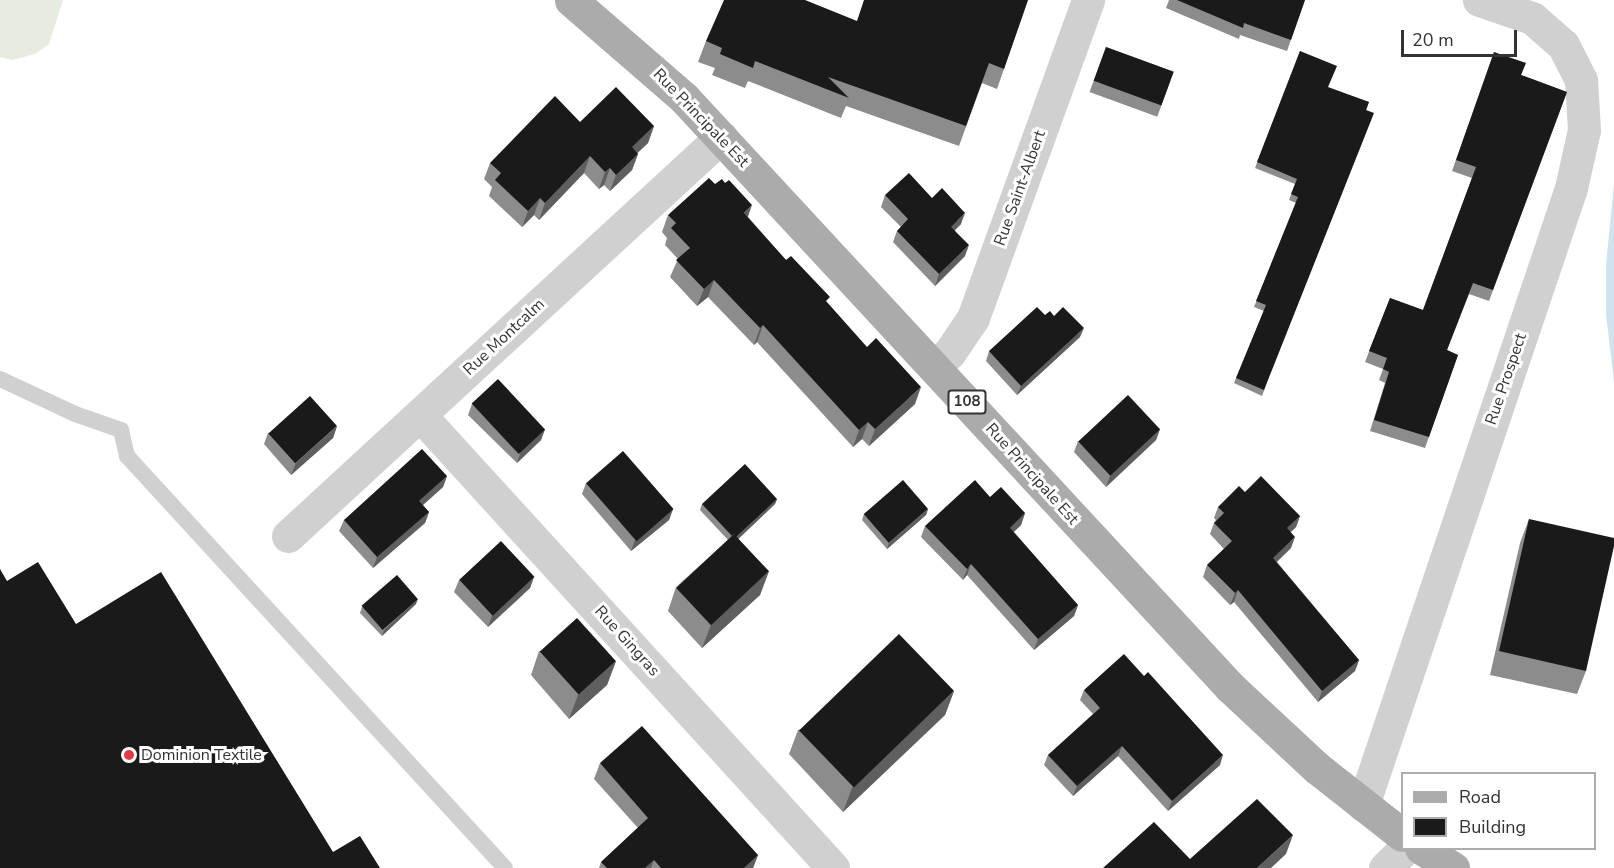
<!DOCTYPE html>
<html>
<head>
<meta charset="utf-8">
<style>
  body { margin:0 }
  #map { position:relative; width:1614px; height:868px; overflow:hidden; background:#fff; font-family:"Nunito Sans",sans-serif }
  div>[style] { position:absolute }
  .green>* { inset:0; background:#e6ecdf }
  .water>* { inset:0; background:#cfe2ee }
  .service>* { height:16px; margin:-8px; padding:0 8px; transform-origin:8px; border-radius:8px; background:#d0d0d0 }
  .minor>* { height:33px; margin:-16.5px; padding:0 16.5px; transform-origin:16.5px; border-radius:16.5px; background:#d0d0d0 }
  .primary>* { height:33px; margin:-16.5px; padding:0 16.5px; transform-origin:16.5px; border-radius:16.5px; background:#ababab }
  .wall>* { inset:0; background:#8c8c8c; transform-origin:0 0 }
  .shaded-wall>* { inset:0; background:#5f5f5f }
  .building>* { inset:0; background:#1a1a1a; transform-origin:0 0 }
  .dots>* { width:16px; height:16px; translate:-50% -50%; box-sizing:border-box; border:3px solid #fff; border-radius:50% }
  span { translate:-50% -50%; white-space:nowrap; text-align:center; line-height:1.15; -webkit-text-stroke:6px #fff; paint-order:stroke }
  .shield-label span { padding:2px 4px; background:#fff; border:2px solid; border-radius:4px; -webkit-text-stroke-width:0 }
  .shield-label { font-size:15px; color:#333; font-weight:700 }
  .street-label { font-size:16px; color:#333 }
  .poi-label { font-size:16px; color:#333 }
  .left { translate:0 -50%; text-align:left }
  .legend { position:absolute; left:1401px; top:772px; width:195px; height:78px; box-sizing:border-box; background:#fff; border:2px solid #adadad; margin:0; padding:8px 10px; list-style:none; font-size:18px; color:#333 }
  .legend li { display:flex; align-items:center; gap:12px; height:30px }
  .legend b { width:30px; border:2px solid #adadad }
  .scale { position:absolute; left:1401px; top:30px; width:116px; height:27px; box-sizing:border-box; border:3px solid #333; border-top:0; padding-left:8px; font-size:18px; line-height:21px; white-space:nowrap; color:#333; -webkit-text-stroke:4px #fff; paint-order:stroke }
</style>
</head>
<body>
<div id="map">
  <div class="green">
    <i style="clip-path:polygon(0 0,63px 0,49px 44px,35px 54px,12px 60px,0 57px)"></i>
  </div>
  <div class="water">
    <i style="clip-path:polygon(1614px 183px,1614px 383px,1606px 314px,1606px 265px)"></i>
  </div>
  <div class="service">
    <i style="left:0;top:379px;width:83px;rotate:25deg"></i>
    <i style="left:75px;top:414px;width:49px;rotate:19.2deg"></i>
    <i style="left:121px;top:430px;width:27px;rotate:77deg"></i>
    <i style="left:127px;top:456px;width:559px;rotate:47.46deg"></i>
  </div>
  <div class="minor">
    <i style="left:935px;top:367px;width:21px;rotate:-45deg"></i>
    <i style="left:950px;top:352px;width:41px;rotate:-55.9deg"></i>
    <i style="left:973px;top:318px;width:338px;rotate:-70.1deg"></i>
    <i style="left:420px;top:415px;width:613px;rotate:47.64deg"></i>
    <i style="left:288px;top:536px;width:589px;rotate:-42.66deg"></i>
    <i style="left:1363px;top:805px;width:651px;rotate:-71.37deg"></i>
    <i style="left:1571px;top:188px;width:59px;rotate:-77.4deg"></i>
    <i style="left:1584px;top:130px;width:50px;rotate:-93.4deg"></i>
    <i style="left:1581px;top:80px;width:39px;rotate:-117deg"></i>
    <i style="left:1563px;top:45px;width:41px;rotate:-138.9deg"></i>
    <i style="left:1532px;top:18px;width:56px;rotate:-161.2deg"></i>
    <i style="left:1385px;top:868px;width:29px;rotate:-44deg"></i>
  </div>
  <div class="primary">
    <i style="left:571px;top:0;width:150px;rotate:40.9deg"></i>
    <i style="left:684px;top:98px;width:803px;rotate:47.17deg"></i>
    <i style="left:1230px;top:687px;width:119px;rotate:43deg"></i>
    <i style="left:1317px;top:768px;width:108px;rotate:38.2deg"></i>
    <i style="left:1421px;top:848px;width:38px;rotate:32deg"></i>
  </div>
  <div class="wall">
    <i style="clip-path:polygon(1028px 0,997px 89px,982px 83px,959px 146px,846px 106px,841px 118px,748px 81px,745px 88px,712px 75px,715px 68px,698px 62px,706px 41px,857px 21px)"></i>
    <i style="clip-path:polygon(1169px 0,1305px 0,1287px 51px,1240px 35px,1239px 39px,1166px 8px)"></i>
    <i style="left:1106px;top:47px;width:72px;height:48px;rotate:20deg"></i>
    <i style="clip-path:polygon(1300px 51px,1328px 88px,1369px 102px,1262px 396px,1234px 383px,1264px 311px,1254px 307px,1296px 203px,1289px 200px,1295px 184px,1255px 168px)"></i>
    <i style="clip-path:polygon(1494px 52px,1521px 75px,1567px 92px,1489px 301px,1469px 294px,1447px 350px,1458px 355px,1425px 448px,1370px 431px,1385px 383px,1379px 380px,1383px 369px,1365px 362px,1390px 298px,1423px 310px,1472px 178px,1452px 171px)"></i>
    <i style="clip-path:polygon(580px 122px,654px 126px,648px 143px,637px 153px,638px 154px,632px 170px,610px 191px,604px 185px,599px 189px,584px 173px,539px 220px,534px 215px,522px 227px,489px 196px,492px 187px,484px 179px,490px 163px)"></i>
    <i style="clip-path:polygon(885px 195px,932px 198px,961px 224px,955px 230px,965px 256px,935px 286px,893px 242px,897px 231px,901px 227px,881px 207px)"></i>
    <i style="clip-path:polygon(668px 215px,748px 217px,786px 260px,828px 304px,915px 404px,869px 446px,862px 439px,853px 447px,757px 342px,754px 345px,708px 297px,697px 306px,670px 277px,678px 259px,665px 245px,667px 238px,662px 232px)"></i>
    <i style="clip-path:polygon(1045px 315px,1054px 316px,1080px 337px,1017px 395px,986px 361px,989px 351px)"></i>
    <i style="clip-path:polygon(472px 404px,545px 429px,541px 440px,517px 463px,468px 415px)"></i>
    <i style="clip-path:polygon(337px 426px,333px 438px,291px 475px,264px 444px,268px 433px)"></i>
    <i style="clip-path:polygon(1160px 429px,1156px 440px,1106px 487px,1074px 452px,1078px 441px)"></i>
    <i style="clip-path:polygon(447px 476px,443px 487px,423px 505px,429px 512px,425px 523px,373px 568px,339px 531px,344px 520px)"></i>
    <i style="clip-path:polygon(586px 483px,673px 509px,669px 520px,631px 551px,582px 494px)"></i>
    <i style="clip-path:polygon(1245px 492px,1300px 516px,1296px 527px,1290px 532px,1291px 548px,1277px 562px,1359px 660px,1355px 671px,1318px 702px,1234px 602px,1230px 605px,1203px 577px,1207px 565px,1224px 549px,1210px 534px,1214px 523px,1216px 520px,1214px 518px,1218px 507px)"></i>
    <i style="clip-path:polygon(990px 497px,1025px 513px,1021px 525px,1014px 532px,1078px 605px,1074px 616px,1034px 650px,967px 575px,963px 580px,921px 537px,925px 526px)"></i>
    <i style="clip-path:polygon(777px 499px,775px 504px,738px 539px,769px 571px,760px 595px,702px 648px,668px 611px,676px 587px,728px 540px,700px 510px,702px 504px)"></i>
    <i style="clip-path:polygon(928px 509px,926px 515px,887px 549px,862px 520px,864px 514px)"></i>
    <i style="clip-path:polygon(1529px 519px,1586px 671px,1577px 694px,1490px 675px,1520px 543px)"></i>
    <i style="clip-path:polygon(534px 577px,530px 588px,488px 627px,454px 592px,459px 580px)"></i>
    <i style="clip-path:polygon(416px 604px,382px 636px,360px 613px,362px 607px)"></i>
    <i style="clip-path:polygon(539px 651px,616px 661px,607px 685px,569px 719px,531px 675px)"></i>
    <i style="clip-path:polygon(1084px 690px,1220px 765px,1168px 811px,1118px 756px,1073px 796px,1044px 765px,1048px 755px,1093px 714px,1080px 700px)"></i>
    <i style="clip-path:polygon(954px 691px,945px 715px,843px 812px,789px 754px,798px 730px)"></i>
    <i style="clip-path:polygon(600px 763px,758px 855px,753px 868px,599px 868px,601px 862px,638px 828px,594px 779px)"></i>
  </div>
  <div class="shaded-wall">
    <i style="clip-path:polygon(654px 126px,648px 143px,626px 164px,632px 147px)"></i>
    <i style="clip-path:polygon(638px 154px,632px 170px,610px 191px,616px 175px)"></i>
    <i style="clip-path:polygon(590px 156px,584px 173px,539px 220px,545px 203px)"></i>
    <i style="clip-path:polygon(610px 168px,604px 185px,599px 189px,605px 172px)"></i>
    <i style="clip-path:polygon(540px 198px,534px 215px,522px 227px,528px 211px)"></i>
    <i style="clip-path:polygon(752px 205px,746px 222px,744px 213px)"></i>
    <i style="clip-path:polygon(965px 213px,961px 224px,947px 238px,951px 227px)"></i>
    <i style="clip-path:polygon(969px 245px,965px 256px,935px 286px,939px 274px)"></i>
    <i style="clip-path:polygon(714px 280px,708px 297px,697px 306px,704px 289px)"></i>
    <i style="clip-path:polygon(763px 325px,757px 342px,754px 345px,760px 328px)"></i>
    <i style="clip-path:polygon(1084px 328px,1080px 337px,1017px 395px,1021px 386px)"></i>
    <i style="clip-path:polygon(921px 387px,915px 404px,869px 446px,875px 429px)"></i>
    <i style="clip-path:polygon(868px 422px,862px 439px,853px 447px,859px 430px)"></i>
    <i style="clip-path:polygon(337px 426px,333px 438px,291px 475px,296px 463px)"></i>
    <i style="clip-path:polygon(545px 429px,541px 440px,517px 463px,521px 451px)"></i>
    <i style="clip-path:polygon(1160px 429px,1156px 440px,1106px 487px,1110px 476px)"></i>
    <i style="clip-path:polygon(447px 476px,443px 487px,415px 512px,419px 501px)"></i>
    <i style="clip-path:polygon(777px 499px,775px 504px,732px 545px,734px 539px)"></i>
    <i style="clip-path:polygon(673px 509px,669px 520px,631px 551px,635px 540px)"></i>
    <i style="clip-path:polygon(928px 509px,926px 515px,887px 549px,889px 543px)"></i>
    <i style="clip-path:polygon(429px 512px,425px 523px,373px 568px,377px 557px)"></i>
    <i style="clip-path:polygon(1025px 513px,1021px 525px,1006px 539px,1010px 528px)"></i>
    <i style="clip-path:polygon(1300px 516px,1296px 527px,1283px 540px,1287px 528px)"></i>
    <i style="clip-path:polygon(1295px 537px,1291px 548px,1269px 569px,1273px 558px)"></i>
    <i style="clip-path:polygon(971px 564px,967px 575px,963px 580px,967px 569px)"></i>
    <i style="clip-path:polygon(769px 571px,760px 595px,702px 648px,711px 625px)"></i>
    <i style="clip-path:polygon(534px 577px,530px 588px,488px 627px,492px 616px)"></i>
    <i style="clip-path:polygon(1238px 590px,1234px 602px,1230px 605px,1235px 593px)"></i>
    <i style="clip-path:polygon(418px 599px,416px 604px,382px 636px,384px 630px)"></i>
    <i style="clip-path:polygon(1078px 605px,1074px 616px,1034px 650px,1038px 639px)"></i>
    <i style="clip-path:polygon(1359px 660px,1355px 671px,1318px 702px,1322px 691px)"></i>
    <i style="clip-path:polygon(616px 661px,607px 685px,569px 719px,578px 695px)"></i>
    <i style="clip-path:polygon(954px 691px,945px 715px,843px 812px,852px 788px)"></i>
    <i style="clip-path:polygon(1122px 746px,1118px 756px,1073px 796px,1077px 786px)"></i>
    <i style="clip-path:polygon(1223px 755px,1220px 765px,1168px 811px,1172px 801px)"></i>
    <i style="clip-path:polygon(1293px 835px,1286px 854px,1271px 868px,1257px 868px)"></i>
    <i style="clip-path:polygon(758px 855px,753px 868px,744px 868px)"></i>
    <i style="clip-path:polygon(654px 860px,651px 868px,645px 868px)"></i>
  </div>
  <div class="building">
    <i style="clip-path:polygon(724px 0,805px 0,857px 21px,864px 0,1028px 0,1004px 69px,989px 63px,966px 126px,828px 77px,849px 98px,755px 61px,753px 68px,720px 54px,722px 48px,706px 41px)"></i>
    <i style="clip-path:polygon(1177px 0,1305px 0,1291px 40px,1244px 23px,1243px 28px)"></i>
    <i style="left:1106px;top:47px;width:72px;height:36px;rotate:20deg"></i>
    <i style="clip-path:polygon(1300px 51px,1337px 66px,1328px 87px,1369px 102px,1366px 110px,1374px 113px,1264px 390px,1236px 378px,1266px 305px,1256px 301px,1298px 197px,1291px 194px,1297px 179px,1257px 162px)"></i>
    <i style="clip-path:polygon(1494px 52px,1526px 63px,1521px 75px,1567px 92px,1493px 290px,1473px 283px,1447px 350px,1458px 355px,1429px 437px,1374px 420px,1389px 372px,1383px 369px,1387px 358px,1369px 351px,1390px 298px,1423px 310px,1476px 167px,1456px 160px)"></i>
    <i style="clip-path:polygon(616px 87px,654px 126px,632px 147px,638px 154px,616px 175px,610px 168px,605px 172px,590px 156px,545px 203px,540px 198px,528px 211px,495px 180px,501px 173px,490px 163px,555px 96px,580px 122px)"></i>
    <i style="clip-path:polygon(909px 173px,932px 198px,942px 188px,965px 213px,951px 227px,969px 245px,939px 274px,897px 231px,908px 219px,885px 195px)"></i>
    <i style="clip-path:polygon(709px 178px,715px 184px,722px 179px,725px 183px,729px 180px,752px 205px,744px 213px,786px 260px,791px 256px,830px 297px,826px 301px,867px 347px,876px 338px,921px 387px,875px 429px,868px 422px,859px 430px,763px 325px,760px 328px,714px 280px,704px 289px,676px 260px,690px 248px,671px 228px,676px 223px,668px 215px)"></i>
    <i style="clip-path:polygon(1037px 307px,1045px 315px,1050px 311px,1054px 316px,1063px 307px,1084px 328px,1021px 386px,989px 351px)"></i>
    <i style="left:498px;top:379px;width:69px;height:36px;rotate:47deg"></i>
    <i style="left:1128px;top:395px;width:47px;height:68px;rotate:47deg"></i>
    <i style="left:310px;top:396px;width:40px;height:56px;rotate:48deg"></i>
    <i style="clip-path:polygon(422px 449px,447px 476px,419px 501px,429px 512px,377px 557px,344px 520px)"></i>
    <i style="left:623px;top:451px;width:77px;height:49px;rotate:49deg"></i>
    <i style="clip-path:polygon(745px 464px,777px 499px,736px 537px,734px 534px,732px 536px,702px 504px)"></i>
    <i style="clip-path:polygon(1261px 476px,1300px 516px,1287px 528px,1295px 537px,1273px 558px,1359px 660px,1322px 691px,1238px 590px,1235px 593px,1207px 565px,1232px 541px,1214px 523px,1224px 513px,1218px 507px,1239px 486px,1245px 492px)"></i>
    <i style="left:903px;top:480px;width:38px;height:52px;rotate:49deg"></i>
    <i style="clip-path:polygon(975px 480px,990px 497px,1001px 487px,1025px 513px,1010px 528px,1078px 605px,1038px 639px,971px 564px,967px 569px,925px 526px)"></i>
    <i style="clip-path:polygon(1529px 519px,1614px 538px,1614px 546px,1586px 671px,1499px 651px)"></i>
    <i style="left:734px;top:534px;width:51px;height:79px;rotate:47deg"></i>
    <i style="left:501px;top:541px;width:49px;height:57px;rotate:47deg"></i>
    <i style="clip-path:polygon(38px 562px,76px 624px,161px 572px,333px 852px,360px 836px,380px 868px,0 868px,0 569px,7px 581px)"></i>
    <i style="left:397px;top:575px;width:32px;height:47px;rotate:49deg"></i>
    <i style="left:577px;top:618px;width:58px;height:50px;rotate:48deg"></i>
    <i style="left:899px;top:634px;width:79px;height:139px;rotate:46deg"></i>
    <i style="clip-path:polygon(1124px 654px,1144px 676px,1148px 672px,1223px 755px,1172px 801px,1122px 746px,1077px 786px,1048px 755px,1100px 708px,1084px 690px)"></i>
    <i style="clip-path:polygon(642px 726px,758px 855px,744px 868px,661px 868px,654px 860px,645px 868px,607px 868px,601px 862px,648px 818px,600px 763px)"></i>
    <i style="clip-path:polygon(1257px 799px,1293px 835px,1257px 868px,1103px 868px,1154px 822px,1190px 859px)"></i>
  </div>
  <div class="dots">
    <i style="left:129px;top:755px;background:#e63946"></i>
  </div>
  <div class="shield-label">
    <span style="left:967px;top:402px">108</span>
  </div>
  <div class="street-label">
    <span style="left:701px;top:118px;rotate:46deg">Rue Principale Est</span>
    <span style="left:1020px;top:188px;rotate:-70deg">Rue Saint-Albert</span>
    <span style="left:504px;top:337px;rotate:-43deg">Rue Montcalm</span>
    <span style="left:1506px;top:379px;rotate:-71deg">Rue Prospect</span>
    <span style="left:1032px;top:474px;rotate:48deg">Rue Principale Est</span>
    <span style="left:627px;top:641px;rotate:48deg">Rue Gingras</span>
  </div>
  <div class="poi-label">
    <span class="left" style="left:141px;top:755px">Dominion Textile</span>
  </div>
  <ul class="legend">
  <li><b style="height:8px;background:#ababab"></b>Road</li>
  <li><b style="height:16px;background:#1a1a1a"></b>Building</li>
  </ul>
  <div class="scale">20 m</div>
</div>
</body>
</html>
